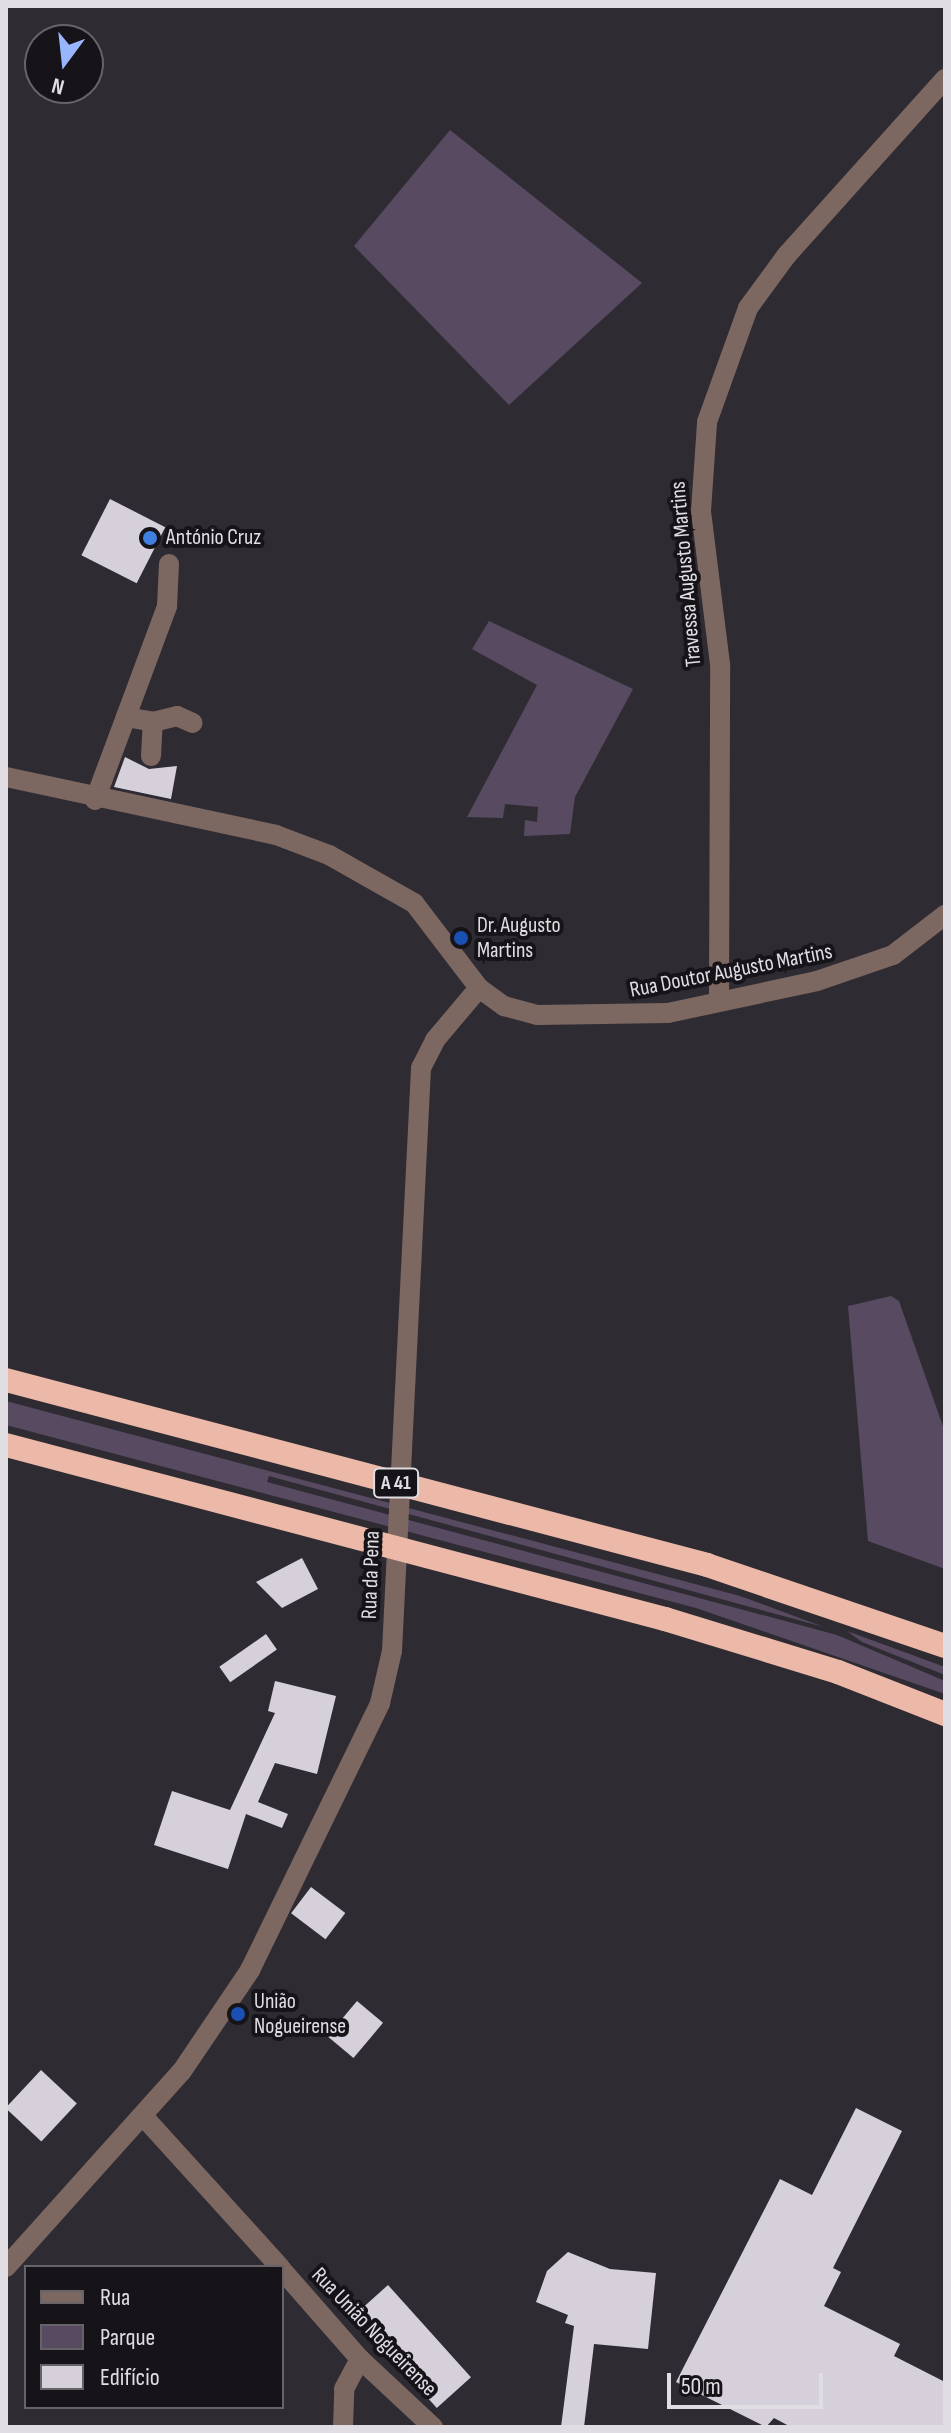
<!DOCTYPE html>
<html>
<head>
<meta charset="utf-8">
<style>
  body { margin:0 }
  #map { position:relative; width:951px; height:2433px; overflow:hidden; background:#2f2b33; font-family:"Sofia Sans Condensed",sans-serif }
  div>[style] { position:absolute }
  .green>* { inset:0; background:#574a61 }
  .building>* { inset:0; background:#d6d0db; transform-origin:0 0 }
  .minor>* { height:20px; margin:-10px; padding:0 10px; transform-origin:10px; border-radius:10px; background:#7c6861 }
  .highway>* { height:24px; margin:-12px; padding:0 12px; transform-origin:12px; border-radius:12px; background:#ecb9a8 }
  .dots>* { width:22px; height:22px; translate:-50% -50%; box-sizing:border-box; border:4px solid #161418; border-radius:50% }
  span { translate:-50% -50%; white-space:nowrap; text-align:center; line-height:1.15; -webkit-text-stroke:8px #161418; paint-order:stroke }
  .shield-label span { padding:2px 6px; background:#161418; border:2px solid; border-radius:6px; -webkit-text-stroke-width:0 }
  .shield-label { font-size:20px; color:#e0dde3; font-weight:700 }
  .poi-label { font-size:22px; color:#e0dde3 }
  .left { translate:0 -50%; text-align:left }
  .street-label { font-size:22px; color:#e0dde3 }
  .frame { position:absolute; inset:0; border:8px solid #e0dde3; pointer-events:none }
  .legend { position:absolute; left:24px; top:2265px; width:260px; height:144px; box-sizing:border-box; background:#161418; border:2px solid #676469; margin:0; padding:10px 14px; list-style:none; font-size:24px; color:#e0dde3 }
  .legend li { display:flex; align-items:center; gap:16px; height:40px }
  .legend b { width:40px; border:2px solid #676469 }
  .north { position:absolute; left:24px; top:24px; width:80px; height:80px; box-sizing:border-box; background:#161418; border:2px solid #676469; border-radius:50%; rotate:195deg; font-size:22px; font-weight:700; line-height:32px; text-align:center; color:#e0dde3 }
  .north::after { content:''; display:block; margin:auto; width:28px; height:36px; background:#97b6fd; clip-path:polygon(50% 0,100% 100%,50% 72%,0 100%) }
  .scale { position:absolute; left:667px; top:2373px; width:156px; height:36px; box-sizing:border-box; border:4px solid #e0dde3; border-top:0; padding-left:10px; font-size:24px; line-height:28px; white-space:nowrap; color:#e0dde3; -webkit-text-stroke:6px #161418; paint-order:stroke }
</style>
</head>
<body>
<div id="map">
  <div class="green">
    <i style="clip-path:polygon(450px 130px,642px 283px,509px 405px,354px 246px)"></i>
    <i style="clip-path:polygon(489px 621px,633px 689px,575px 797px,570px 834px,524px 836px,525px 820px,537px 822px,538px 807px,505px 804px,503px 818px,467px 817px,537px 685px,472px 649px)"></i>
    <i style="clip-path:polygon(891px 1296px,899px 1301px,945px 1432px,945px 1569px,868px 1541px,848px 1306px)"></i>
    <i style="clip-path:polygon(6px 1401px,740px 1596px,824px 1627px,269px 1476px,267px 1482px,837px 1635px,945px 1681px,945px 1694px,696px 1608px,6px 1425px)"></i>
    <i style="clip-path:polygon(847px 1631px,945px 1667px,945px 1675px,862px 1642px)"></i>
  </div>
  <div class="building">
    <i style="left:110px;top:499px;width:62px;height:63px;rotate:27deg"></i>
    <i style="clip-path:polygon(125px 757px,149px 769px,177px 766px,171px 799px,114px 787px)"></i>
    <i style="clip-path:polygon(302px 1558px,318px 1589px,282px 1608px,256px 1582px)"></i>
    <i style="left:266px;top:1634px;width:19px;height:57px;rotate:55deg"></i>
    <i style="clip-path:polygon(275px 1681px,336px 1696px,317px 1774px,275px 1763px,258px 1802px,288px 1814px,282px 1828px,246px 1814px,228px 1869px,154px 1845px,172px 1791px,230px 1810px,275px 1713px,268px 1711px)"></i>
    <i style="left:311px;top:1887px;width:43px;height:33px;rotate:37deg"></i>
    <i style="left:357px;top:2001px;width:34px;height:46px;rotate:40deg"></i>
    <i style="left:41px;top:2070px;width:49px;height:52px;rotate:43deg"></i>
    <i style="clip-path:polygon(856px 2108px,902px 2131px,833px 2268px,841px 2272px,824px 2306px,900px 2344px,894px 2356px,945px 2382px,945px 2427px,791px 2427px,774px 2418px,766px 2427px,676px 2382px,780px 2179px,812px 2195px)"></i>
    <i style="clip-path:polygon(568px 2252px,610px 2269px,656px 2273px,648px 2349px,594px 2344px,584px 2427px,561px 2427px,574px 2326px,565px 2323px,568px 2315px,536px 2302px,547px 2271px)"></i>
    <i style="left:388px;top:2285px;width:124px;height:46px;rotate:48deg"></i>
  </div>
  <div class="minor">
    <i style="left:126px;top:717px;width:27px;rotate:10deg"></i>
    <i style="left:153px;top:722px;width:25px;rotate:-14deg"></i>
    <i style="left:177px;top:716px;width:17px;rotate:24deg"></i>
    <i style="left:151px;top:756px;width:34px;rotate:-87deg"></i>
    <i style="left:6px;top:777px;width:276px;rotate:12.1deg"></i>
    <i style="left:276px;top:835px;width:57px;rotate:20.7deg"></i>
    <i style="left:329px;top:855px;width:98px;rotate:29.5deg"></i>
    <i style="left:414px;top:903px;width:107px;rotate:52.6deg"></i>
    <i style="left:479px;top:988px;width:31px;rotate:36deg"></i>
    <i style="left:504px;top:1006px;width:34px;rotate:15deg"></i>
    <i style="left:537px;top:1015px;width:131px;rotate:-0.9deg"></i>
    <i style="left:668px;top:1013px;width:152px;rotate:-12.1deg"></i>
    <i style="left:817px;top:981px;width:80px;rotate:-18.9deg"></i>
    <i style="left:893px;top:955px;width:66px;rotate:-37.6deg"></i>
    <i style="left:95px;top:800px;width:207px;rotate:-69.6deg"></i>
    <i style="left:167px;top:606px;width:42px;rotate:-87.3deg"></i>
    <i style="left:719px;top:1001px;width:337px;rotate:-89.8deg"></i>
    <i style="left:720px;top:664px;width:154px;rotate:-97.1deg"></i>
    <i style="left:701px;top:511px;width:89px;rotate:-86.1deg"></i>
    <i style="left:707px;top:422px;width:121px;rotate:-70.2deg"></i>
    <i style="left:748px;top:308px;width:64px;rotate:-53.8deg"></i>
    <i style="left:786px;top:256px;width:238px;rotate:-48.1deg"></i>
    <i style="left:143px;top:2116px;width:204px;rotate:47.8deg"></i>
    <i style="left:6px;top:2267px;width:263px;rotate:-48.1deg"></i>
    <i style="left:182px;top:2071px;width:122px;rotate:-56deg"></i>
    <i style="left:250px;top:1970px;width:297px;rotate:-64deg"></i>
    <i style="left:380px;top:1703px;width:53px;rotate:-77deg"></i>
    <i style="left:392px;top:1651px;width:584px;rotate:-87.15deg"></i>
    <i style="left:421px;top:1068px;width:31px;rotate:-63deg"></i>
    <i style="left:435px;top:1040px;width:68px;rotate:-49.8deg"></i>
    <i style="left:282px;top:2270px;width:118px;rotate:48.8deg"></i>
    <i style="left:360px;top:2359px;width:100px;rotate:43deg"></i>
    <i style="left:343px;top:2427px;width:38px;rotate:-88deg"></i>
    <i style="left:344px;top:2389px;width:34px;rotate:-62deg"></i>
  </div>
  <div class="highway">
    <i style="left:6px;top:1380px;width:725px;rotate:14.78deg"></i>
    <i style="left:707px;top:1565px;width:251px;rotate:18.8deg"></i>
    <i style="left:6px;top:1445px;width:682px;rotate:14.79deg"></i>
    <i style="left:665px;top:1619px;width:181px;rotate:17deg"></i>
    <i style="left:838px;top:1672px;width:115px;rotate:21.4deg"></i>
  </div>
  <div class="dots">
    <i style="left:150px;top:538px;background:#3f7fe0"></i>
    <i style="left:461px;top:938px;background:#1a4fb4"></i>
    <i style="left:238px;top:2014px;background:#1a4fb4"></i>
  </div>
  <div class="shield-label">
    <span style="left:396px;top:1483px">A 41</span>
  </div>
  <div class="poi-label">
    <span class="left" style="left:166px;top:538px">António Cruz</span>
    <span class="left" style="left:477px;top:938px">Dr. Augusto<br>Martins</span>
    <span class="left" style="left:254px;top:2014px">União<br>Nogueirense</span>
  </div>
  <div class="street-label">
    <span style="left:686px;top:574px;rotate:-95deg">Travessa Augusto Martins</span>
    <span style="left:731px;top:971px;rotate:-11deg">Rua Doutor Augusto Martins</span>
    <span style="left:371px;top:1575px;rotate:-88deg">Rua da Pena</span>
    <span style="left:374px;top:2332px;rotate:46deg">Rua União Nogueirense</span>
  </div>
  <div class="frame"></div>
  <ul class="legend">
  <li><b style="height:10px;background:#7c6861"></b>Rua</li>
  <li><b style="height:22px;background:#574a61"></b>Parque</li>
  <li><b style="height:22px;background:#d6d0db"></b>Edifício</li>
  </ul>
  <div class="north">N</div>
  <div class="scale">50 m</div>
</div>
</body>
</html>
